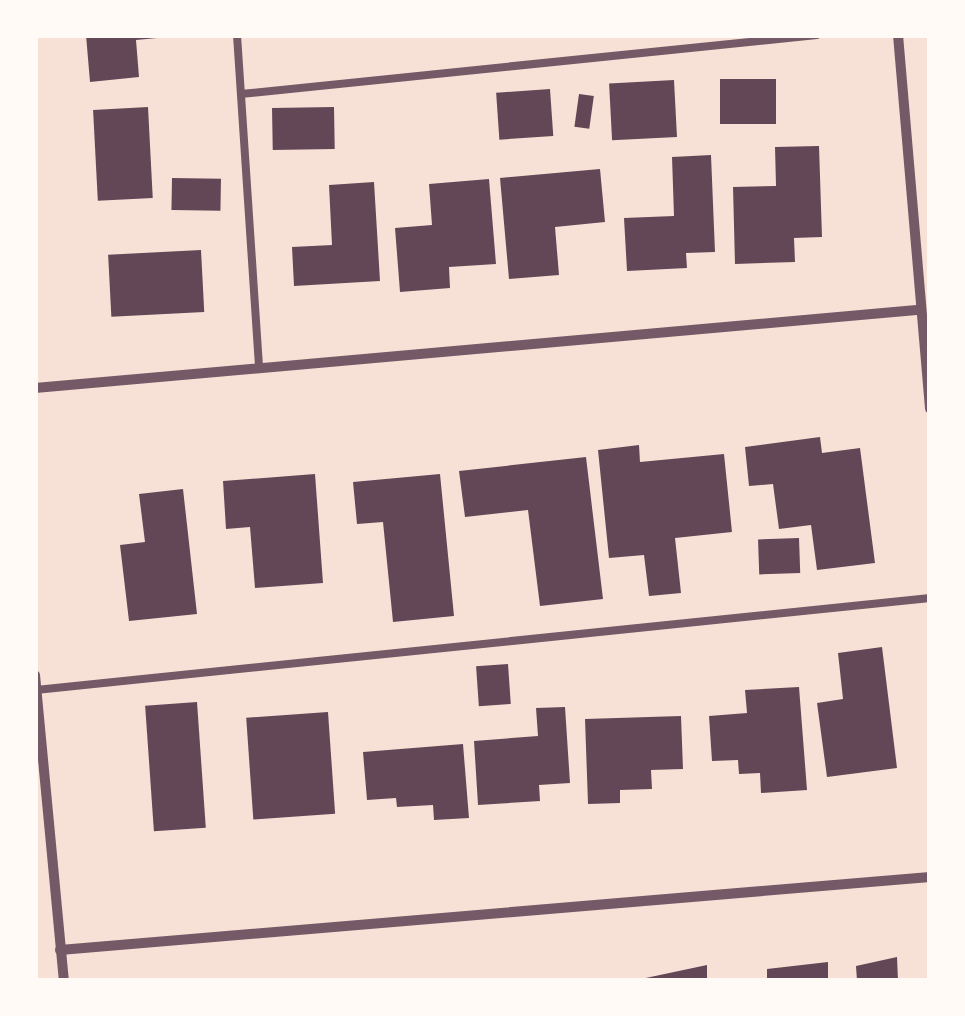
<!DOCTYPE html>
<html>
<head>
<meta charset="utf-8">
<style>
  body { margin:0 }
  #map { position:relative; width:965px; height:1016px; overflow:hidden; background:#f7e1d7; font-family:Rubik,sans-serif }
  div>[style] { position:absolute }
  .building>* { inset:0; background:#644757; transform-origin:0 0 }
  .service>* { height:8px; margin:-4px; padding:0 4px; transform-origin:4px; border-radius:4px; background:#755966 }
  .minor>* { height:10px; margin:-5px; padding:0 5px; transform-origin:5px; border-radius:5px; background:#755966 }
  span { translate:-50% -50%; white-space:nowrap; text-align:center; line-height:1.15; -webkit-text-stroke:8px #fffaf5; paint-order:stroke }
  .frame { position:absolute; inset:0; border:38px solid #fffaf5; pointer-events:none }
</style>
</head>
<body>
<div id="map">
  <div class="building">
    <i style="clip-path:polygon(86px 35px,157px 35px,157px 38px,136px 40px,139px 77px,90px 82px)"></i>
    <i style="left:776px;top:79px;width:45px;height:56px;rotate:90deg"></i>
    <i style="left:674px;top:80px;width:57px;height:65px;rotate:87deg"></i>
    <i style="left:550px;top:89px;width:47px;height:54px;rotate:86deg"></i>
    <i style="left:579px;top:94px;width:15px;height:33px;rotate:8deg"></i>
    <i style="left:148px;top:107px;width:91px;height:55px;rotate:87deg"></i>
    <i style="left:334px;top:107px;width:42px;height:62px;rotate:89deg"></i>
    <i style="clip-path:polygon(819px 146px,822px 237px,794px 238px,795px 262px,735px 264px,733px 187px,776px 186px,775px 147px)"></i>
    <i style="clip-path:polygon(711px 155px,715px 252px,686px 253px,687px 268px,627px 271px,624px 218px,674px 216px,672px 157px)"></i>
    <i style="clip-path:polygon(600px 169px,605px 222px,555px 227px,559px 275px,509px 279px,500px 178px)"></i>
    <i style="left:172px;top:178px;width:49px;height:32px;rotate:1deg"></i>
    <i style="clip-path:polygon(489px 179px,496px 264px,449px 267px,450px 288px,400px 292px,395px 228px,432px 225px,429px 184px)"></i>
    <i style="clip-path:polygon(374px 182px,380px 281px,294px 286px,292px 247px,332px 245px,329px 185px)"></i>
    <i style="left:201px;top:250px;width:62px;height:93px;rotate:87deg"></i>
    <i style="clip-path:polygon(820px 437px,822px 453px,860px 448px,875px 563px,817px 570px,811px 525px,779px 529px,773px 484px,749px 486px,745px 447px)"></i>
    <i style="clip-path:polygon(639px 445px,640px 462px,724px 454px,732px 532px,675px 538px,681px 593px,649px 596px,644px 555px,609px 558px,598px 450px)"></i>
    <i style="clip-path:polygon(586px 457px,603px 599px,540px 606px,528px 510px,465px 517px,459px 471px)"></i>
    <i style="clip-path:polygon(315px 474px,323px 583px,255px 588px,250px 527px,226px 529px,223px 481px)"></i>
    <i style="clip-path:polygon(440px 474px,454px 616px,393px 622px,383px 522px,357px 524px,353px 482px)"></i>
    <i style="clip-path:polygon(183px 489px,197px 614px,129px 621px,120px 545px,145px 542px,139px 494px)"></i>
    <i style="left:799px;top:538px;width:35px;height:41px;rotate:88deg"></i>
    <i style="clip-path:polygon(882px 647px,897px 768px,827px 777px,817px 703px,843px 699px,838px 653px)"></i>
    <i style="left:508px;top:664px;width:40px;height:32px;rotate:86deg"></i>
    <i style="clip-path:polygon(799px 687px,807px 790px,761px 793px,760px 773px,739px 774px,738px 760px,712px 761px,709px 716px,747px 713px,745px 690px)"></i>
    <i style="left:197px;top:702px;width:126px;height:52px;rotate:86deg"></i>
    <i style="clip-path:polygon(565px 707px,570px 783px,539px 785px,540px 801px,478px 805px,474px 741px,538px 736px,536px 708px)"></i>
    <i style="left:328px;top:712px;width:102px;height:82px;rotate:86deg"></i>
    <i style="clip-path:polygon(681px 716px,683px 769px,651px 770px,652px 789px,620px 790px,620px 803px,588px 804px,585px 719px)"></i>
    <i style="clip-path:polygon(463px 744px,469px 818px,434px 820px,433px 805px,397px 807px,396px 798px,367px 800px,363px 752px)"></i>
    <i style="clip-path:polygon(897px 957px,898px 981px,857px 981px,856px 966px)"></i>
    <i style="clip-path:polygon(828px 962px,828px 981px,767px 981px,767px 969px)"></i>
    <i style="clip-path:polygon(707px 965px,707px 981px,641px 981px,641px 979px)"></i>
  </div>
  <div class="service">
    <i style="left:237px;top:35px;width:334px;rotate:86.2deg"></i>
    <i style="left:241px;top:94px;width:579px;rotate:-5.85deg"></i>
    <i style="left:36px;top:690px;width:899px;rotate:-5.88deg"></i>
  </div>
  <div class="minor">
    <i style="left:898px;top:35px;width:375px;rotate:85.1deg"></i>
    <i style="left:35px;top:388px;width:885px;rotate:-5.05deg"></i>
    <i style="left:35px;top:675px;width:307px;rotate:84.6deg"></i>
    <i style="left:60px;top:950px;width:873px;rotate:-4.8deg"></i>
  </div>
  <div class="frame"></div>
</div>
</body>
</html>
